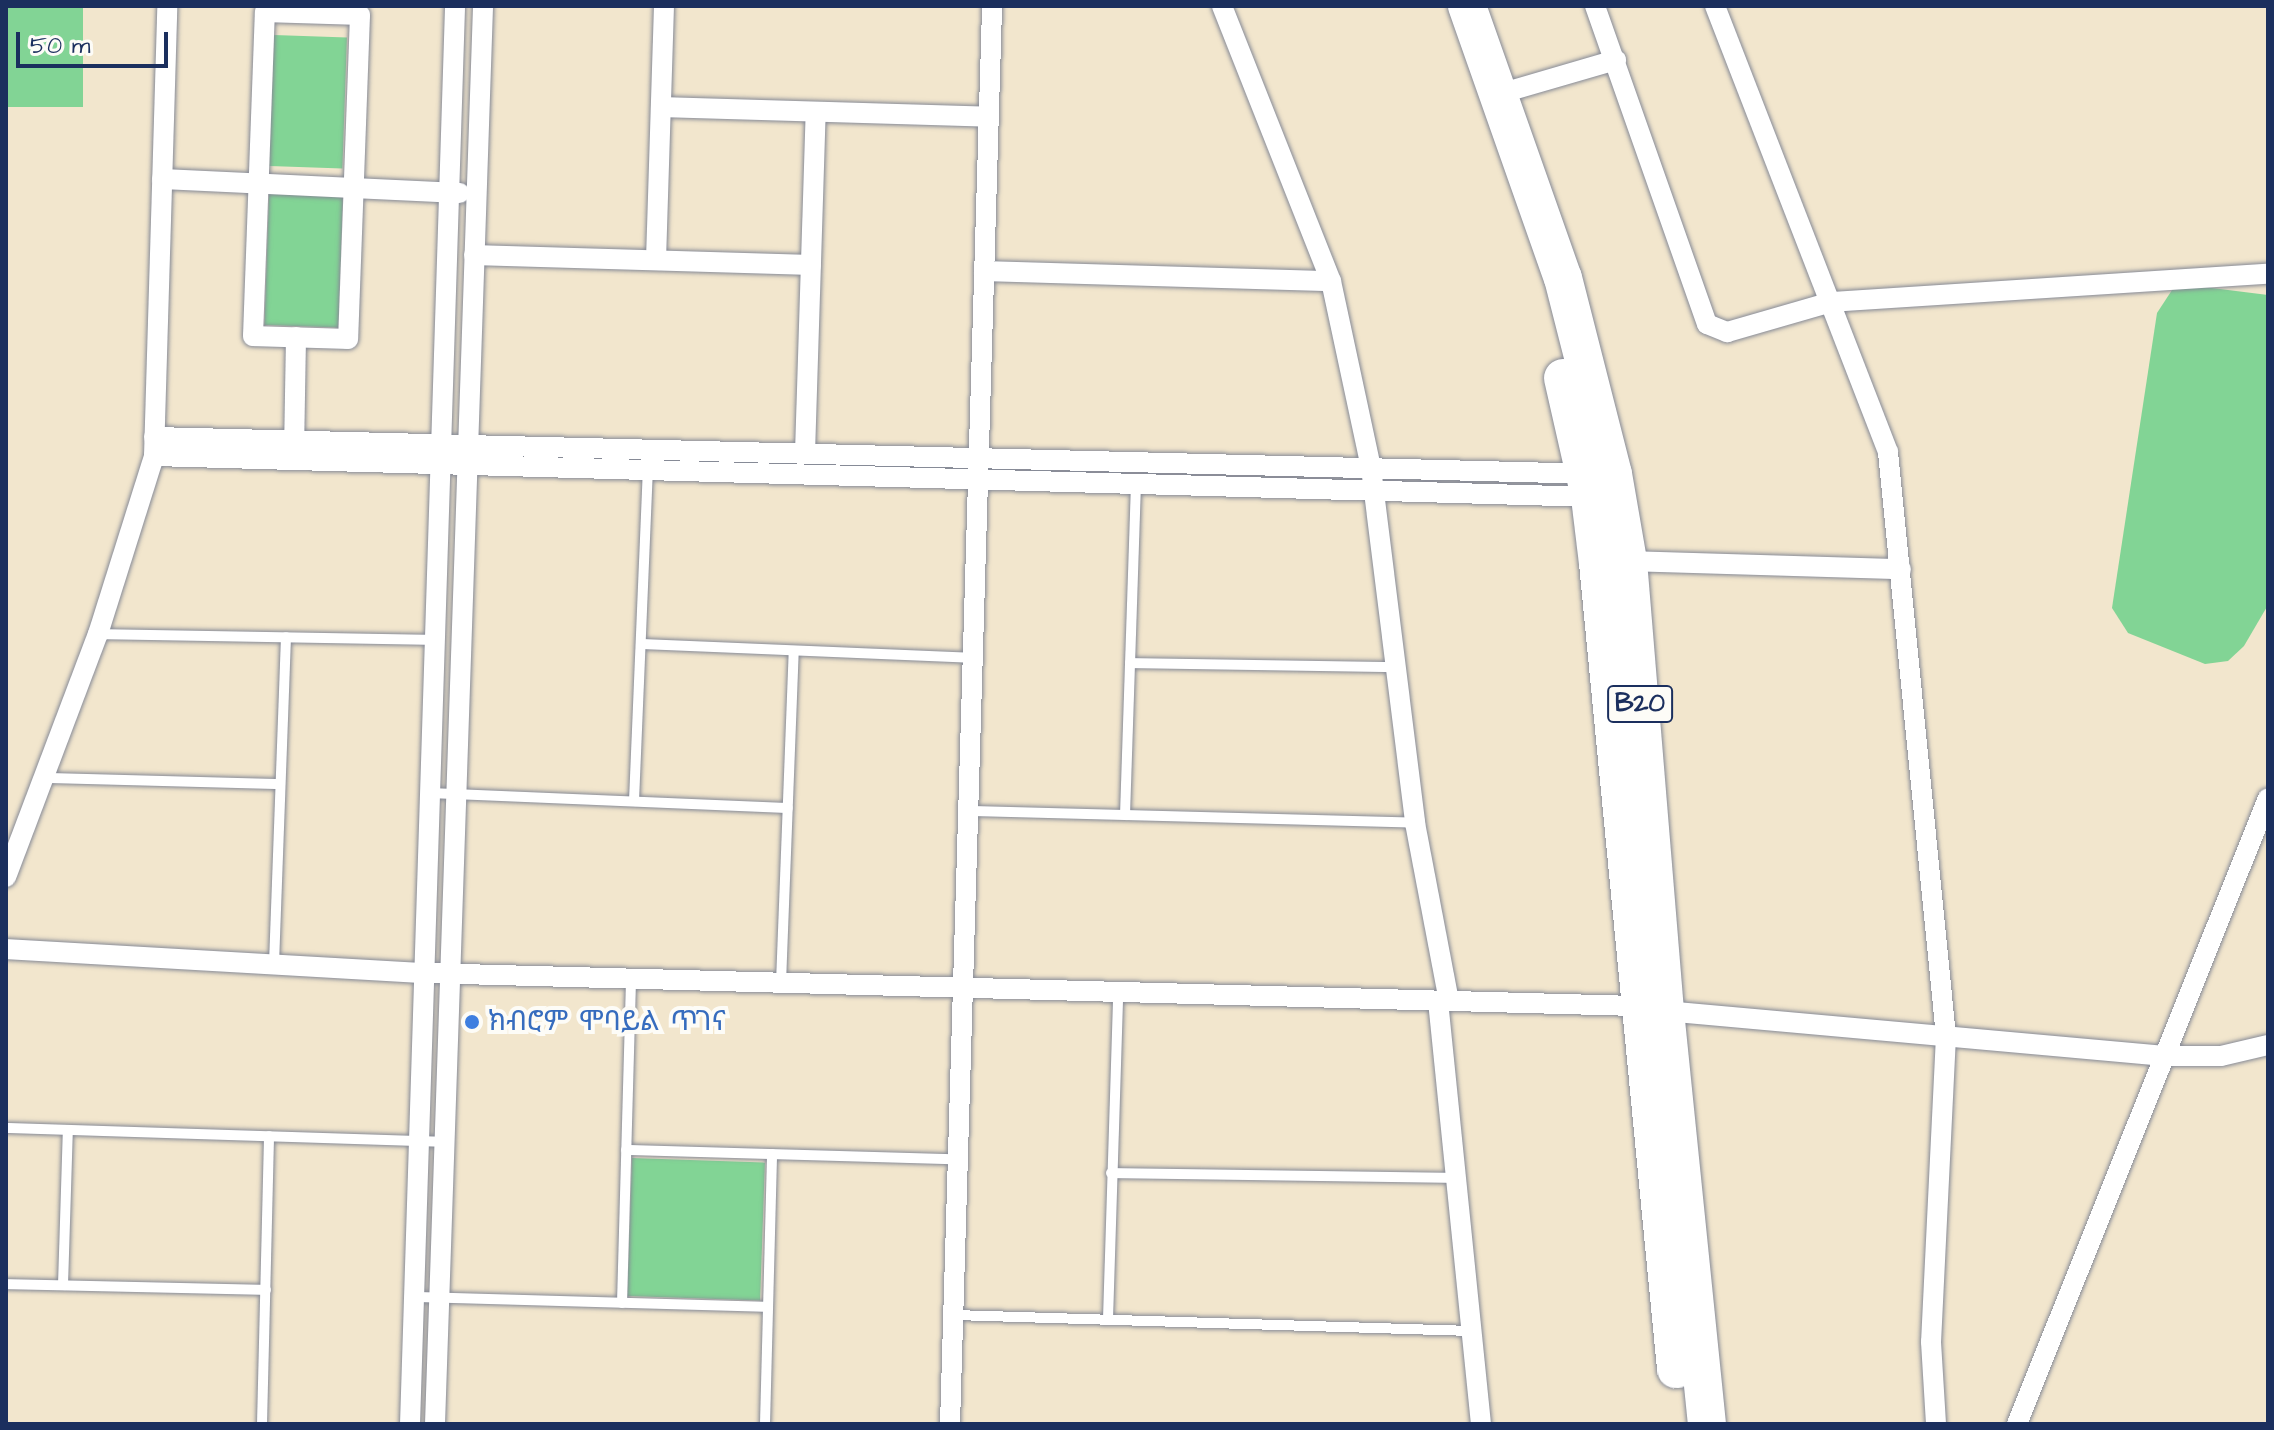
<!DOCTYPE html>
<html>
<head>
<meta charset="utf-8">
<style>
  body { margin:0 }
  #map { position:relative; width:2274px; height:1430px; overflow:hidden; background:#f2e6cd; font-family:"Architects Daughter","Noto Sans Ethiopic",sans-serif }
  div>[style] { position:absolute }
  .green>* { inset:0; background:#82d495; transform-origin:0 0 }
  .roads { filter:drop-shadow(0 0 2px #868a96) drop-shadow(0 0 2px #868a96) }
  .lane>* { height:10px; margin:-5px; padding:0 5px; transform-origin:5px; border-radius:5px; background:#fff }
  .street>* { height:20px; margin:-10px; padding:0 10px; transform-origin:10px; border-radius:10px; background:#fff }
  .highway>* { height:38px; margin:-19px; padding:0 19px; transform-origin:19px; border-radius:19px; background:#fff }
  .dots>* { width:22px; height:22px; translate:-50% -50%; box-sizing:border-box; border:4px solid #fdfcf7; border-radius:50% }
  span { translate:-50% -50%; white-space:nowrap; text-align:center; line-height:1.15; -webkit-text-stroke:8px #fdfcf7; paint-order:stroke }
  .shield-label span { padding:2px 6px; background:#fdfcf7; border:2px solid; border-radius:6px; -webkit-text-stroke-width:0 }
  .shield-label { font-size:26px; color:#1b2f5e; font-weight:700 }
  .shop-label { font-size:28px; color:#366cbe }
  .left { translate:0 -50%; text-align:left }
  .frame { position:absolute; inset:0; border:8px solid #1b2f5e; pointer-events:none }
  .scale { position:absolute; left:16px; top:32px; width:152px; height:36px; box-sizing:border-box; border:4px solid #1b2f5e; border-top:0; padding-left:10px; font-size:24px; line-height:28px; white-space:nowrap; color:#1b2f5e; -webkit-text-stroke:6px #fdfcf7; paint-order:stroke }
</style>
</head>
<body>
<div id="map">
  <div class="green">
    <i style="left:6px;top:6px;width:77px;height:101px"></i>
    <i style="left:274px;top:35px;width:73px;height:131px;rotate:2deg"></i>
    <i style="left:269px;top:194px;width:74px;height:131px;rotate:2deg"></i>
    <i style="clip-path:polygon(2188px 285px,2268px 295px,2268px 605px,2244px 646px,2228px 661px,2205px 664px,2128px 633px,2112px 608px,2157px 313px,2174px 287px)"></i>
    <i style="left:632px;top:1158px;width:133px;height:138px;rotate:2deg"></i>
  </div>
  <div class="roads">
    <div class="lane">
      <i style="left:98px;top:634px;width:337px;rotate:1deg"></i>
      <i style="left:641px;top:644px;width:331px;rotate:2.4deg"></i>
      <i style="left:1130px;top:663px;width:265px;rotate:0.9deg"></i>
      <i style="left:45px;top:778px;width:235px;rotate:1.5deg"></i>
      <i style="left:429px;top:793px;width:359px;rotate:2.4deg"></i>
      <i style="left:634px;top:801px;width:331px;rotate:-87.6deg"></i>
      <i style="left:968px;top:811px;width:447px;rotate:1.5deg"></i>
      <i style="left:1125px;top:815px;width:334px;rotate:-88.1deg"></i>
      <i style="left:274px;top:964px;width:327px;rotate:-87.9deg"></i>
      <i style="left:781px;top:983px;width:332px;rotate:-87.8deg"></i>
      <i style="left:6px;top:1128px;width:438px;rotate:1.8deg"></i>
      <i style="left:626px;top:1150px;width:331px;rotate:1.6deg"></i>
      <i style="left:1111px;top:1173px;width:346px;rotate:0.8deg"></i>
      <i style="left:6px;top:1284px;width:260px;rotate:1.3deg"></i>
      <i style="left:63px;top:1285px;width:155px;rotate:-88.2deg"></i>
      <i style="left:414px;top:1297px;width:354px;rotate:1.6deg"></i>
      <i style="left:622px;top:1303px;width:325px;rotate:-88.4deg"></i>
      <i style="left:954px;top:1315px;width:517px;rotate:1.77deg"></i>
      <i style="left:1108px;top:1319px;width:327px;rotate:-88.2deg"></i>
      <i style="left:262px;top:1424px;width:288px;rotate:-88.6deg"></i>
      <i style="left:765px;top:1424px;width:270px;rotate:-88.5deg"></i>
    </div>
    <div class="street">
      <i style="left:1222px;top:6px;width:296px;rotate:68.4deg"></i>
      <i style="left:1331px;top:281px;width:191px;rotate:77.9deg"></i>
      <i style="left:1371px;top:468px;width:358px;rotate:82.9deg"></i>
      <i style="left:1415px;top:823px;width:181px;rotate:79.2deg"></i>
      <i style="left:1595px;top:6px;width:337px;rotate:70.6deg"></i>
      <i style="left:1707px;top:324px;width:22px;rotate:22deg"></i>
      <i style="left:1727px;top:332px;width:108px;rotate:-16.1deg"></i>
      <i style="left:1831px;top:302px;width:438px;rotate:-3.7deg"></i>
      <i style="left:1715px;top:6px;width:478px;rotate:68.8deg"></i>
      <i style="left:1888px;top:452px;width:587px;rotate:84.33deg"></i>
      <i style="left:1946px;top:1036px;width:306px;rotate:92.8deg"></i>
      <i style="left:1931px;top:1342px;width:82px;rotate:86.5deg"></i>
      <i style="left:265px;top:12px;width:95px;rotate:1.8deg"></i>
      <i style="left:360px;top:15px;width:324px;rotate:92.1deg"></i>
      <i style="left:348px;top:339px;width:95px;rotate:-178.2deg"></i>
      <i style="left:253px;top:336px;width:324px;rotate:-87.9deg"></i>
      <i style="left:1499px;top:94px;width:122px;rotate:-16.2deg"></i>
      <i style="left:661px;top:107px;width:328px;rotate:1.7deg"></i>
      <i style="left:162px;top:179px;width:298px;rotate:2.7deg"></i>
      <i style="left:474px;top:255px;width:337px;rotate:1.7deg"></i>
      <i style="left:656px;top:260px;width:254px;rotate:-88.2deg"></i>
      <i style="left:984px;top:271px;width:347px;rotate:1.7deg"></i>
      <i style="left:154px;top:437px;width:1439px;rotate:1.47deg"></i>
      <i style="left:294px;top:452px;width:115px;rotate:-89deg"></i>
      <i style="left:805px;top:453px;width:341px;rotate:-88.2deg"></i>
      <i style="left:154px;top:456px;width:1444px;rotate:1.63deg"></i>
      <i style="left:1628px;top:561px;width:273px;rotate:1.7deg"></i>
      <i style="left:6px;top:877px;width:260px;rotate:-69.3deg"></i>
      <i style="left:98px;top:634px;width:187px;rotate:-72.5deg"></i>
      <i style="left:154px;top:456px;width:450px;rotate:-88.3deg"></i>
      <i style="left:6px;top:949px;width:419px;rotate:3.3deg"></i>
      <i style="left:424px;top:973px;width:1213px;rotate:1.56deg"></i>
      <i style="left:1438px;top:1001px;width:425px;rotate:84.2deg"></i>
      <i style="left:1665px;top:1011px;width:502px;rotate:5.14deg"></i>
      <i style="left:2165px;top:1056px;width:56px"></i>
      <i style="left:2221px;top:1056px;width:48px;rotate:-13.2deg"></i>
      <i style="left:410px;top:1424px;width:1419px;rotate:-88.18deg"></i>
      <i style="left:435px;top:1424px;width:1419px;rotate:-88.06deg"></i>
      <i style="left:950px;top:1424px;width:1419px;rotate:-88.3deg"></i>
      <i style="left:2017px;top:1424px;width:674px;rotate:-68.15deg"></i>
    </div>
    <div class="highway">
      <i style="left:1467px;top:6px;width:288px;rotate:70.6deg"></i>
      <i style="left:1563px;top:278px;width:202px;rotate:75.7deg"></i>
      <i style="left:1613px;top:474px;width:88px;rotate:80.2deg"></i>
      <i style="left:1628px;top:561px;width:452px;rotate:85.3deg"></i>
      <i style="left:1665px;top:1011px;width:415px;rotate:84.2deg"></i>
      <i style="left:1563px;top:378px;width:122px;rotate:77.2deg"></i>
      <i style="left:1590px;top:497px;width:66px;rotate:83.1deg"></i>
      <i style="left:1598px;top:563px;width:810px;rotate:84.47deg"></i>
    </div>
  </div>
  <div class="dots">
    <i style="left:472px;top:1022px;background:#3f7fe0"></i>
  </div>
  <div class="shield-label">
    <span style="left:1640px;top:704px">B20</span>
  </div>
  <div class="shop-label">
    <span class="left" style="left:488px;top:1022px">ክብሮም ሞባይል ጥገና</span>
  </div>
  <div class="frame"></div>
  <div class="scale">50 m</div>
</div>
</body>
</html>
